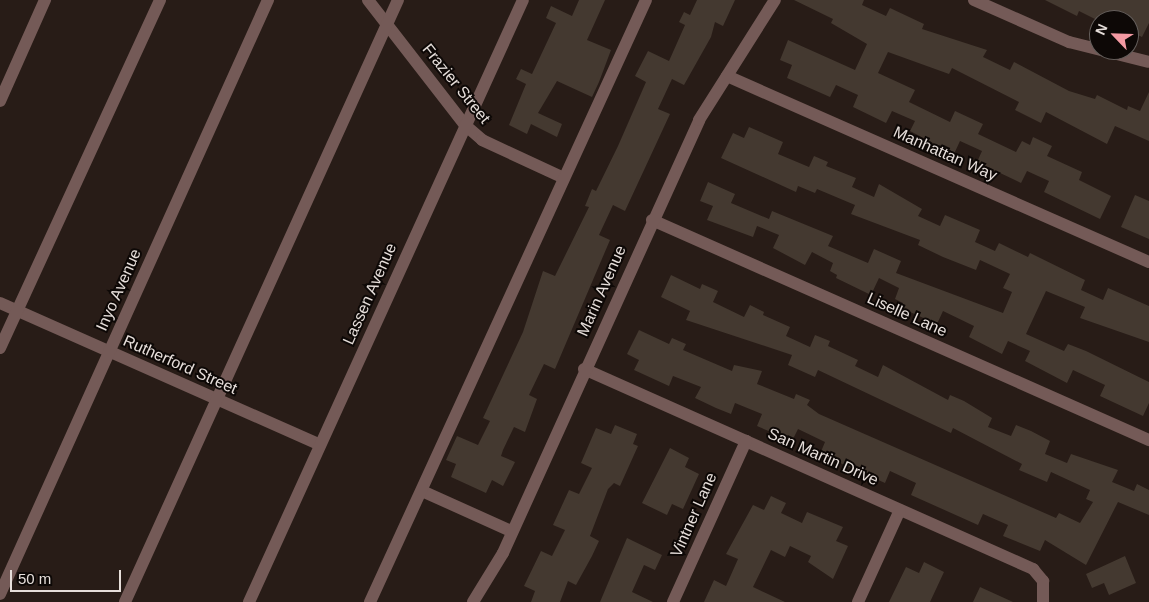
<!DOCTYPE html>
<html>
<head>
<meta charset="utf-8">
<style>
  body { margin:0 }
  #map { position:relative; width:1149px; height:602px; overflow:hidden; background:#281c17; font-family:Arial,sans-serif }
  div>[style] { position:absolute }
  .building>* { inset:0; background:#443930 }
  .minor>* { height:12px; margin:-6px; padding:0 6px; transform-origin:6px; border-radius:6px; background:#745a57 }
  span { translate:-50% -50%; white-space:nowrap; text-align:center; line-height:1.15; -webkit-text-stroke:4px #0d0806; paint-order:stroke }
  .street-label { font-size:16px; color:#e6deda }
  .north { position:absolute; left:1089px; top:10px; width:50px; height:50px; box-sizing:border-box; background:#0d0806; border:1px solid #645e5b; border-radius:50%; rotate:294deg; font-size:14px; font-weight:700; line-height:20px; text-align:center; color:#e6deda }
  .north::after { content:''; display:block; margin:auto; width:18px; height:22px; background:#f49aa3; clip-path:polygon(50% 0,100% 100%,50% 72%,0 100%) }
  .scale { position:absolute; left:10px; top:570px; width:111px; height:22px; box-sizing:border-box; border:2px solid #e6deda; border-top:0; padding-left:6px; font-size:15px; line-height:18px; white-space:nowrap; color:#e6deda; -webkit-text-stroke:4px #0d0806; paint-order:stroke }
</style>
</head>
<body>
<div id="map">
  <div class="building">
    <i style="clip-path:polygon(579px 0,605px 0,587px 40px,611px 50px,599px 82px,592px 97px,557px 81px,538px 113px,562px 124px,557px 137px,531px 124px,527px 134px,509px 125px,526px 84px,516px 79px,521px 69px,532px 74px,556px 23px,546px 18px,551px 6px,572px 16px)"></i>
    <i style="clip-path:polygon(697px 0,735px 0,723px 26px,715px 22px,711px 37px,684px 85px,672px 79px,658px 109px,670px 114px,625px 211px,613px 205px,599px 235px,610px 240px,555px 369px,544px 364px,529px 395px,537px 399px,525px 432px,514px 427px,503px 450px,501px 456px,515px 462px,503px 486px,492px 480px,486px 493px,451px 477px,456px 464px,446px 460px,457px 436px,478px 445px,490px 421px,483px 418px,523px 332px,543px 271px,555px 276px,589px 207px,585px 206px,592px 189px,596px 191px,618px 146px,646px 82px,635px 76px,648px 51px,669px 61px,685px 25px,679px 22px,684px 12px,690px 15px)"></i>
    <i style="clip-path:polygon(794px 0,864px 0,862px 5px,886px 16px,890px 8px,924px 24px,922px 29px,987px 50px,983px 57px,1010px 70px,1014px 62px,1069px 91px,1095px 99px,1097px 95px,1127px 110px,1128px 106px,1140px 111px,1149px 92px,1149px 141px,1115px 126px,1107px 144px,1046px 112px,1041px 123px,1015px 110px,1019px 102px,952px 68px,949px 74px,888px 52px,878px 73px,915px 90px,909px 102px,950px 122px,955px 111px,983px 124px,978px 134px,1016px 152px,1022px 141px,1030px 145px,1033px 137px,1052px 146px,1047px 156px,1082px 172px,1079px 180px,1111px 196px,1100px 219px,1044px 192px,1049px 181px,1027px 171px,1021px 183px,977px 162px,982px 151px,960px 141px,954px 154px,910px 131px,915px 121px,892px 111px,886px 123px,853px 107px,858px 95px,836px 85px,830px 97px,787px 78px,792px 65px,780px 60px,788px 40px,855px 70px,867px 44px,831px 23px,833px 19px)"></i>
    <i style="clip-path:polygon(1045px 0,1149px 0,1149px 23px,1142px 37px,1129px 31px,1129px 20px,1097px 20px,1079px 11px,1077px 16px)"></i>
    <i style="clip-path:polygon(749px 127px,783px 142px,778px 154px,809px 167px,814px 156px,828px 162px,826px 166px,856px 178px,852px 187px,874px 197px,879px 184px,922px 209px,918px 216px,940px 226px,945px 215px,980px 230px,975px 242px,995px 251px,999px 243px,1028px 257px,1030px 253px,1085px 280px,1081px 290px,1103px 300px,1108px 288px,1149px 306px,1149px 342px,1080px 318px,1085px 307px,1046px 291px,1026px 334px,1064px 351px,1068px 344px,1086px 351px,1149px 382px,1149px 403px,1143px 416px,1100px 396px,1105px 385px,1073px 370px,1067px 383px,1025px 361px,1030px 351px,1008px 341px,1002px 354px,969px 337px,974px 326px,943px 311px,937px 324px,901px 308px,903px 303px,895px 299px,899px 288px,879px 278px,871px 295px,836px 278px,837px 275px,830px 271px,833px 263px,812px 252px,805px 265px,773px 248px,779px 235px,757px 226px,753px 237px,707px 220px,713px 206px,700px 201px,708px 182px,735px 194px,731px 203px,769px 219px,772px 211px,833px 236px,828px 246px,868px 263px,874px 249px,901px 261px,896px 273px,1003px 313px,1012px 292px,1003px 288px,1010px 274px,980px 260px,976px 270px,943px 257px,918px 245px,920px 240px,851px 214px,855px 205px,817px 189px,815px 193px,798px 186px,796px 192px,721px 158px,733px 133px,744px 138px)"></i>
    <i style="clip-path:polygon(1135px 195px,1149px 201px,1149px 239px,1121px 227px)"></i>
    <i style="clip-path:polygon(671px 275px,700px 289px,702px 284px,718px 291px,713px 302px,744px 317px,750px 305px,764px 312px,763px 315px,790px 327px,786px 336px,810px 347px,815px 335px,830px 341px,828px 346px,858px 360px,855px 366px,878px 377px,883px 365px,948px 400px,950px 395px,964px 401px,992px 418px,988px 427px,1011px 436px,1016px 425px,1031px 431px,1050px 441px,1045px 454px,1067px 463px,1071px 454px,1118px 470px,1112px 482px,1134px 491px,1137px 484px,1149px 490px,1149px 515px,1118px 502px,1086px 565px,1045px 540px,1040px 551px,1003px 536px,1008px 525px,983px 514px,978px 525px,911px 495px,916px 483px,890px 471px,885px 483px,820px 454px,825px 442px,798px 429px,792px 441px,757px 426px,762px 414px,735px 403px,731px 414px,716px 408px,695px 398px,701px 387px,673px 376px,669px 386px,634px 370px,639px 360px,627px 354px,639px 330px,669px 344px,672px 338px,686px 344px,683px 350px,732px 371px,734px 365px,762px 371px,757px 384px,794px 399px,796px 394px,810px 400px,807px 405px,819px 414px,1056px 518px,1059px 513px,1080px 523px,1093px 502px,1086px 499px,1090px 490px,1051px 472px,1047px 482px,1019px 470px,1022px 464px,953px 428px,951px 433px,818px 370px,815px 377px,788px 365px,792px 355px,686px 320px,690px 311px,661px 297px)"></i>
    <i style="clip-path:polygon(615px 425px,637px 434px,633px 444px,638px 446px,620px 486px,614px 483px,608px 489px,590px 536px,599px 541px,592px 556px,576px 585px,568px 581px,560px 602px,531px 602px,535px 591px,524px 586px,541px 551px,552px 556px,565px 530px,553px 525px,569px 490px,579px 494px,592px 468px,581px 463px,596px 428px,611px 434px)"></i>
    <i style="clip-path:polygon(670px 448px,689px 458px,685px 467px,699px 474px,683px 509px,672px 504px,667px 515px,642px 503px)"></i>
    <i style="clip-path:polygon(771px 496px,786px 503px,781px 513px,802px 523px,807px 512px,843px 527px,836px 541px,848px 546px,833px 579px,808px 562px,811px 556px,790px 546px,785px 557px,771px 550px,753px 587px,785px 602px,704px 602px,714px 580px,726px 586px,738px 559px,726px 554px,753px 505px,764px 510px)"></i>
    <i style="clip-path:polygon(627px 538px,662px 555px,655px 570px,644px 565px,632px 592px,653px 602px,600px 602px)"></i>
    <i style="clip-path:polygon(1125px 556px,1136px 583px,1109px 595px,1104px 583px,1092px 588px,1086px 574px)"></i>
    <i style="clip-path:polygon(924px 562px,944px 572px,930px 602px,889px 602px,906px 567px,919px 573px)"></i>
    <i style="clip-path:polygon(980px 587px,1013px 602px,973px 602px)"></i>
  </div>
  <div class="minor">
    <i style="left:368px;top:0;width:158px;rotate:52.2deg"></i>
    <i style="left:465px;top:125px;width:23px;rotate:41deg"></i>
    <i style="left:482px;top:140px;width:90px;rotate:24.9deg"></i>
    <i style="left:974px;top:0;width:104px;rotate:23.9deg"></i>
    <i style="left:1069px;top:42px;width:82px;rotate:14deg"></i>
    <i style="left:727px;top:76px;width:461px;rotate:23.8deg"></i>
    <i style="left:0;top:101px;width:111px;rotate:-66deg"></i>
    <i style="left:652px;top:220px;width:544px;rotate:23.88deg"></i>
    <i style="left:0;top:303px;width:350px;rotate:23.9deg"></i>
    <i style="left:0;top:348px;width:383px;rotate:-65.3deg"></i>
    <i style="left:584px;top:369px;width:492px;rotate:24deg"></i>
    <i style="left:1033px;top:569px;width:16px;rotate:50deg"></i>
    <i style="left:1043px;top:581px;width:21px;rotate:90deg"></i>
    <i style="left:422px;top:491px;width:98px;rotate:24.2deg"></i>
    <i style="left:0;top:594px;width:652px;rotate:-65.72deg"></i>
    <i style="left:125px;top:602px;width:661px;rotate:-65.61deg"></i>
    <i style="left:249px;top:602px;width:661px;rotate:-65.53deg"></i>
    <i style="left:370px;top:602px;width:662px;rotate:-65.37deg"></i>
    <i style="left:473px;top:602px;width:57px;rotate:-58.5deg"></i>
    <i style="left:503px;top:553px;width:475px;rotate:-65.6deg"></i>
    <i style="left:699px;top:120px;width:142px;rotate:-57.7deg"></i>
    <i style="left:673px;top:602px;width:177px;rotate:-65.6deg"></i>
    <i style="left:858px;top:602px;width:101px;rotate:-65.5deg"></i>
  </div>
  <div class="street-label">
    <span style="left:456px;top:84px;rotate:51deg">Frazier Street</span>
    <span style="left:945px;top:154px;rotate:24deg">Manhattan Way</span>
    <span style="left:119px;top:290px;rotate:-66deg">Inyo Avenue</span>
    <span style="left:602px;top:291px;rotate:-66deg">Marin Avenue</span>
    <span style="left:370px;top:294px;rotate:-66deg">Lassen Avenue</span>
    <span style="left:907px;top:315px;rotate:24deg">Liselle Lane</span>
    <span style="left:180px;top:365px;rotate:24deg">Rutherford Street</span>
    <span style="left:823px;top:457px;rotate:24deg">San Martin Drive</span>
    <span style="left:694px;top:515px;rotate:-66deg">Vintner Lane</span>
  </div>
  <div class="north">N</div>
  <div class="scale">50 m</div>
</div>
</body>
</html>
